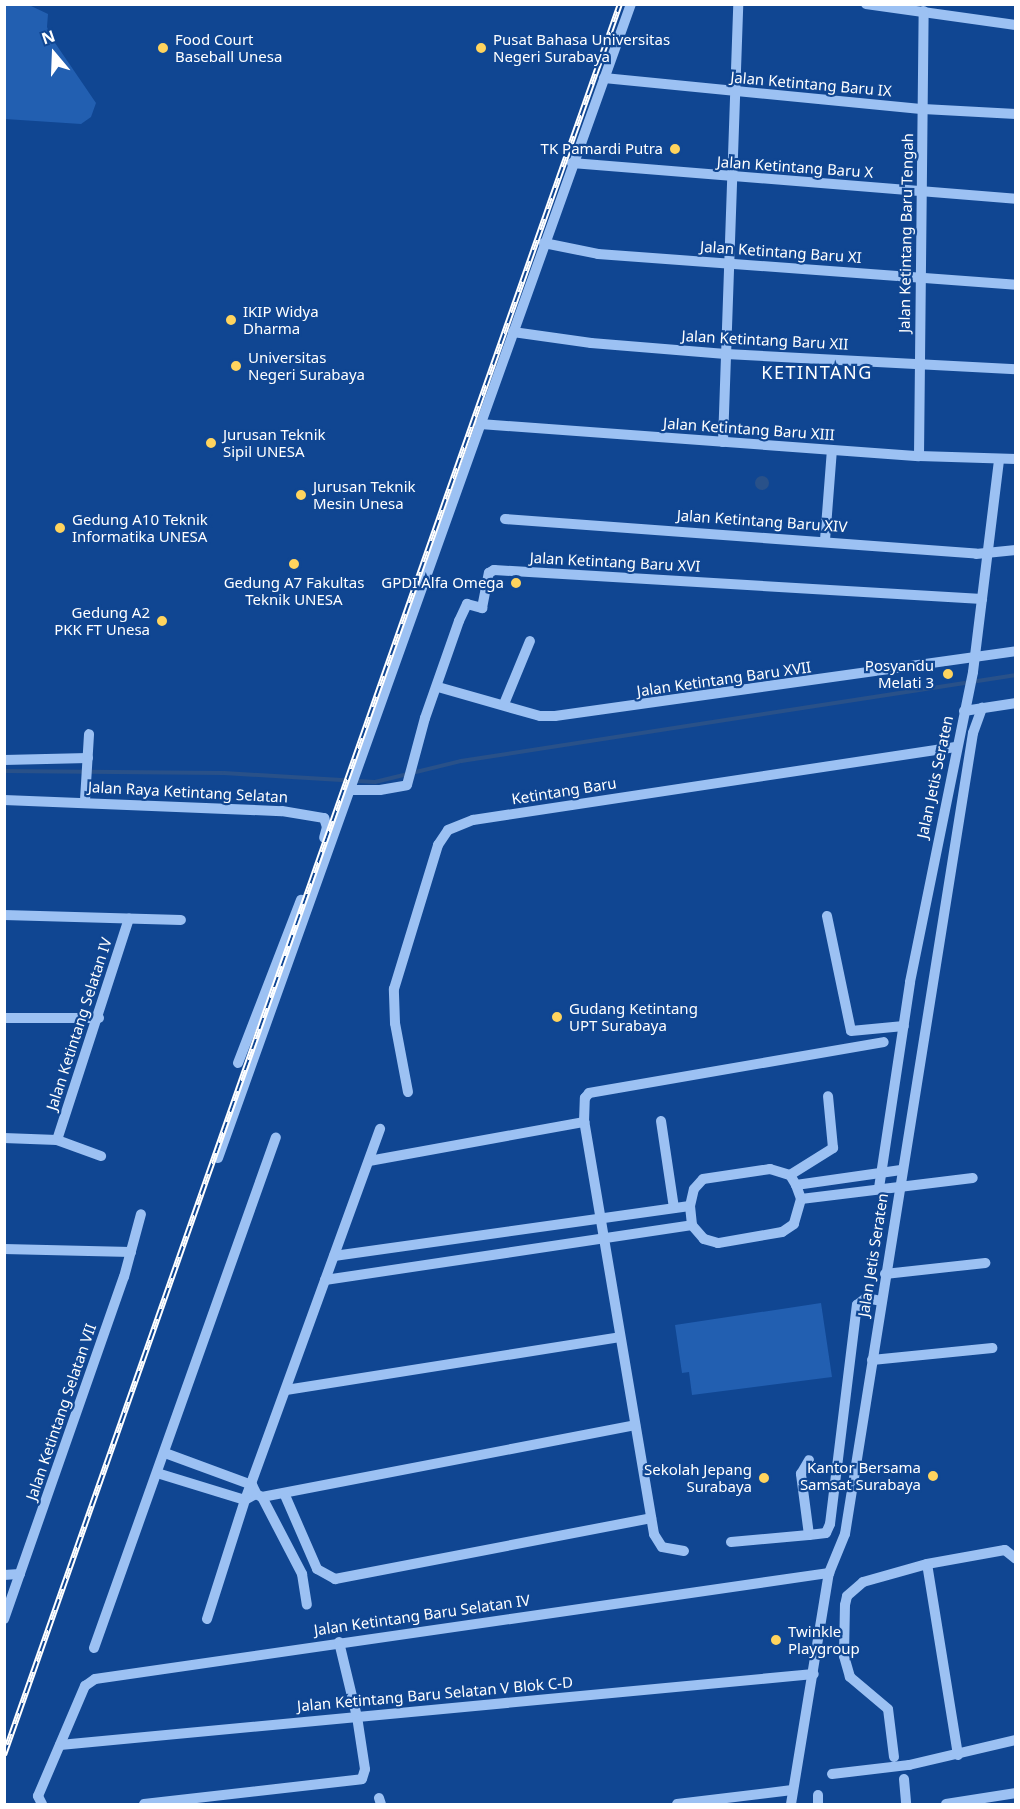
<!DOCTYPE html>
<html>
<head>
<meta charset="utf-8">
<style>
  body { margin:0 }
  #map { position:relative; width:1020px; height:1809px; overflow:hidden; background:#104692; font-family:"Noto Sans",sans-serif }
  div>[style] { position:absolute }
  .green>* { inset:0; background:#225fb1 }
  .water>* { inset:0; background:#295189 }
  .round { border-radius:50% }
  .stream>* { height:4px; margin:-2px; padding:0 2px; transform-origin:2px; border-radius:2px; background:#295189 }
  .minor>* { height:10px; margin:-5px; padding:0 5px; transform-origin:5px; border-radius:5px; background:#9cc1f3 }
  .rail>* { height:6px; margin-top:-3px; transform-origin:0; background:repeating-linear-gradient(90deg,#104692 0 11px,#fff 0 22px); box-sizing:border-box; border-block:2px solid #fff }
  .dots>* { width:16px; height:16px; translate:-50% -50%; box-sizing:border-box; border:3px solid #104692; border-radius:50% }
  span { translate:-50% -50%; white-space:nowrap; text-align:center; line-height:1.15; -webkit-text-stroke:4.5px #104692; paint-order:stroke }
  .poi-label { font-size:15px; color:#fff }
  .left { translate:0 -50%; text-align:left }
  .right { translate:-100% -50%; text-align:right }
  .street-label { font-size:15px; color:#fff }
  .quarter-label { font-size:18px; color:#fff; letter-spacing:1.5px }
  .frame { position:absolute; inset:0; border:6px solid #fff; pointer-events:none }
  .north { position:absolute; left:24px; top:24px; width:60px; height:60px; -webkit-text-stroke:4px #104692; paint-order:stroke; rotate:341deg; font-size:16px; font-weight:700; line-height:24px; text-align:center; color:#fff }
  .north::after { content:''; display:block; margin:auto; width:21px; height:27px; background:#fff; clip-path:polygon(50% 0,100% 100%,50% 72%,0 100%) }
</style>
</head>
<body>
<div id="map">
  <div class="green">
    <i style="clip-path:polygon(4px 5px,29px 5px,48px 14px,47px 27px,51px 37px,96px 103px,91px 117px,81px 124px,5px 119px)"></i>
    <i style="clip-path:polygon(821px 1303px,832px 1377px,692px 1395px,689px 1372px,682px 1373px,675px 1325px)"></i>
  </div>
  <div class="water">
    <i class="round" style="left:755px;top:476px;width:14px;height:14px"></i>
  </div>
  <div class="stream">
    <i style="left:4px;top:771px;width:220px;rotate:0.5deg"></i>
    <i style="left:224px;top:773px;width:151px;rotate:3.4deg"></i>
    <i style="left:375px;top:782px;width:89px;rotate:-13.7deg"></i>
    <i style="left:461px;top:761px;width:562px;rotate:-8.81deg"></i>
  </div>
  <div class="minor">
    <i style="left:866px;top:4px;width:151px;rotate:8deg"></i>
    <i style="left:604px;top:78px;width:321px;rotate:5.6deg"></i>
    <i style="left:923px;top:109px;width:93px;rotate:3.1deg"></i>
    <i style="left:572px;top:163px;width:445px;rotate:4.6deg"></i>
    <i style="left:544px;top:243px;width:55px;rotate:11.5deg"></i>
    <i style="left:598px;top:254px;width:419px;rotate:4.2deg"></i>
    <i style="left:513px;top:332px;width:79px;rotate:8deg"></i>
    <i style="left:591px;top:343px;width:135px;rotate:4.7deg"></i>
    <i style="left:726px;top:354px;width:290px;rotate:3deg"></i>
    <i style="left:480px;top:424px;width:440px;rotate:4.2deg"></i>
    <i style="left:919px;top:456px;width:97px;rotate:1.8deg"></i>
    <i style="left:723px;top:442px;width:438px;rotate:-88deg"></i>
    <i style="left:919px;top:456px;width:445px;rotate:-89.4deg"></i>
    <i style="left:505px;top:519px;width:472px;rotate:4.2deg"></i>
    <i style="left:976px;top:554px;width:40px;rotate:-5.7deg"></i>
    <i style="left:825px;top:540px;width:90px;rotate:-85.6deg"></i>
    <i style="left:438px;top:687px;width:106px;rotate:15.9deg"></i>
    <i style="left:540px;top:716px;width:15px"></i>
    <i style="left:555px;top:716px;width:466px;rotate:-8deg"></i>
    <i style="left:504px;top:704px;width:68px;rotate:-67.6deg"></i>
    <i style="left:964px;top:711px;width:53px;rotate:-8.7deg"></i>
    <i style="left:4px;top:760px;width:84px;rotate:-1.4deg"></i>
    <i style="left:348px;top:790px;width:32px"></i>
    <i style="left:380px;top:790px;width:27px;rotate:-10deg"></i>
    <i style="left:407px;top:785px;width:69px;rotate:-75deg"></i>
    <i style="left:425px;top:718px;width:103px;rotate:-70.7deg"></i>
    <i style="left:459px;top:621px;width:19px;rotate:-65deg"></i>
    <i style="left:467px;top:604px;width:16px;rotate:15deg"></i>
    <i style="left:482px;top:608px;width:36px;rotate:-79deg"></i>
    <i style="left:489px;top:573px;width:6px;rotate:-31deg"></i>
    <i style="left:494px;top:570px;width:489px;rotate:3.4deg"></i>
    <i style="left:4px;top:800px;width:278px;rotate:2.3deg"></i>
    <i style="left:282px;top:811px;width:43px;rotate:9.5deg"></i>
    <i style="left:324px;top:818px;width:9px;rotate:72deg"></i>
    <i style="left:327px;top:827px;width:11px;rotate:105deg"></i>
    <i style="left:85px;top:800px;width:66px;rotate:-86.5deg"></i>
    <i style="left:4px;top:915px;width:177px;rotate:1.6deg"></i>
    <i style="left:827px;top:916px;width:117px;rotate:78.2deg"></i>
    <i style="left:851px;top:1031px;width:53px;rotate:-5.4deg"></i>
    <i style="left:4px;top:1018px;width:95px"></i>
    <i style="left:238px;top:1063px;width:175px;rotate:-68.9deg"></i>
    <i style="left:408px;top:1092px;width:70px;rotate:-100.7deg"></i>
    <i style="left:395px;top:1023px;width:34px;rotate:-92deg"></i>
    <i style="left:394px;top:989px;width:151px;rotate:-73deg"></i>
    <i style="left:438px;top:845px;width:18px;rotate:-56deg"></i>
    <i style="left:448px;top:830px;width:27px;rotate:-22deg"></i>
    <i style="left:473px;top:820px;width:488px;rotate:-8.6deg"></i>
    <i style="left:661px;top:1121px;width:88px;rotate:81.5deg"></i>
    <i style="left:4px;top:1138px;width:53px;rotate:2.2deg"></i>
    <i style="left:57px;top:1140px;width:47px;rotate:20deg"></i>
    <i style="left:57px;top:1140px;width:233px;rotate:-72deg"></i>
    <i style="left:218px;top:1158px;width:1226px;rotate:-70.31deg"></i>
    <i style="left:369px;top:1161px;width:219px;rotate:-10.3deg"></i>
    <i style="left:770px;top:1169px;width:21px;rotate:17deg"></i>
    <i style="left:790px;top:1175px;width:12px;rotate:59deg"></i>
    <i style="left:796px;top:1185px;width:15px;rotate:70deg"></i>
    <i style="left:801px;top:1199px;width:26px;rotate:106deg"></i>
    <i style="left:794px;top:1224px;width:14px;rotate:146deg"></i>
    <i style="left:782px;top:1232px;width:65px;rotate:170.2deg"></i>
    <i style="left:718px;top:1243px;width:15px;rotate:-164deg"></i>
    <i style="left:704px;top:1239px;width:18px;rotate:-131deg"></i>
    <i style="left:692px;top:1225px;width:19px;rotate:-96deg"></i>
    <i style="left:690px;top:1206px;width:17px;rotate:-77deg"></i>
    <i style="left:694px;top:1189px;width:13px;rotate:-48deg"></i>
    <i style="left:703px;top:1179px;width:68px;rotate:-8.5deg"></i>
    <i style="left:790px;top:1175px;width:51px;rotate:-32.1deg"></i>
    <i style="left:833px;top:1148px;width:52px;rotate:-95.5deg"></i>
    <i style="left:796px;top:1185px;width:106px;rotate:-8.1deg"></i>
    <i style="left:879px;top:1188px;width:208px;rotate:-81.4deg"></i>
    <i style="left:910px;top:982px;width:316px;rotate:-78.5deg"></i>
    <i style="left:973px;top:672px;width:214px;rotate:-83deg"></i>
    <i style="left:801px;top:1199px;width:173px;rotate:-7deg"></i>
    <i style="left:4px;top:1249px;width:127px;rotate:1.4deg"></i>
    <i style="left:334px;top:1256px;width:359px;rotate:-8deg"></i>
    <i style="left:885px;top:1274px;width:101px;rotate:-6.3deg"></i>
    <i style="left:325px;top:1280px;width:371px;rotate:-8.5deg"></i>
    <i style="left:872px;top:1360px;width:121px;rotate:-5.7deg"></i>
    <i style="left:286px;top:1390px;width:338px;rotate:-9deg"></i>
    <i style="left:165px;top:1453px;width:93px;rotate:20.2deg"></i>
    <i style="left:252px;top:1485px;width:7px;rotate:63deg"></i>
    <i style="left:157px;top:1473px;width:92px;rotate:17.1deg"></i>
    <i style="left:245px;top:1500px;width:13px;rotate:-29deg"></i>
    <i style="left:256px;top:1494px;width:7px;rotate:27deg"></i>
    <i style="left:262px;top:1497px;width:380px;rotate:-10.9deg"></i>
    <i style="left:284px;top:1493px;width:83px;rotate:66.5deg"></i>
    <i style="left:317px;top:1569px;width:21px;rotate:29deg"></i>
    <i style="left:335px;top:1579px;width:322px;rotate:-10.9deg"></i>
    <i style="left:262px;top:1497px;width:87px;rotate:62.5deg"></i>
    <i style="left:302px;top:1574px;width:31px;rotate:81deg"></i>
    <i style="left:809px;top:1535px;width:17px;rotate:-7deg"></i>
    <i style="left:826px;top:1533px;width:10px;rotate:-66deg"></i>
    <i style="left:830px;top:1524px;width:221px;rotate:-83deg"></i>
    <i style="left:857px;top:1305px;width:11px;rotate:-38deg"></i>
    <i style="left:866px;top:1298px;width:15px;rotate:11deg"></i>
    <i style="left:731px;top:1542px;width:78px;rotate:-5.1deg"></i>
    <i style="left:809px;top:1535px;width:62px;rotate:-97.5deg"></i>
    <i style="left:801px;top:1474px;width:16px;rotate:-60deg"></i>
    <i style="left:684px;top:1551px;width:22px;rotate:-170deg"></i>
    <i style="left:662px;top:1547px;width:15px;rotate:-122deg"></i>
    <i style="left:654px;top:1534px;width:418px;rotate:-99.6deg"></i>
    <i style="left:584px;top:1122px;width:24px;rotate:-88deg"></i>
    <i style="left:585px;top:1098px;width:6px;rotate:-51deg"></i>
    <i style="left:589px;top:1093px;width:299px;rotate:-9.8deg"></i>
    <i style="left:4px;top:1575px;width:16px;rotate:-4deg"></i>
    <i style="left:4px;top:1619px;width:362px;rotate:-70.7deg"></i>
    <i style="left:124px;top:1277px;width:65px;rotate:-74.9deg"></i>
    <i style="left:207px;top:1619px;width:125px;rotate:-72.3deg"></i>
    <i style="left:245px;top:1500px;width:395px;rotate:-70deg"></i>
    <i style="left:94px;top:1648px;width:542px;rotate:-70.4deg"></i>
    <i style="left:60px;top:1745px;width:757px;rotate:-5.38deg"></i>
    <i style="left:958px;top:1755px;width:193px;rotate:-99.2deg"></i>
    <i style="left:927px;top:1564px;width:79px;rotate:-10.2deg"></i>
    <i style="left:1005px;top:1550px;width:14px;rotate:39deg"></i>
    <i style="left:894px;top:1757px;width:48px;rotate:-97.1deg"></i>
    <i style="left:888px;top:1709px;width:50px;rotate:-139.9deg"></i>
    <i style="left:850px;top:1677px;width:22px;rotate:-106deg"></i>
    <i style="left:844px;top:1656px;width:51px;rotate:-88.9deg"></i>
    <i style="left:845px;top:1605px;width:9px;rotate:-77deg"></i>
    <i style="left:847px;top:1596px;width:21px;rotate:-41deg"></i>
    <i style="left:863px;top:1582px;width:66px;rotate:-15.7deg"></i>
    <i style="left:832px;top:1774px;width:78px;rotate:-6.7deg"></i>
    <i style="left:909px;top:1765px;width:110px;rotate:-13.2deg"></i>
    <i style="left:904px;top:1779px;width:25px;rotate:85deg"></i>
    <i style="left:818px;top:1795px;width:9px;rotate:90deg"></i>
    <i style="left:379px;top:1798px;width:6px;rotate:72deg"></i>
    <i style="left:42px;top:1804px;width:9px;rotate:-117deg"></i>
    <i style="left:38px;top:1796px;width:120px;rotate:-66.9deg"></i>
    <i style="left:85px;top:1686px;width:12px;rotate:-35deg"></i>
    <i style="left:95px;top:1679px;width:742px;rotate:-8.22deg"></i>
    <i style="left:144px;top:1804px;width:219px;rotate:-6.5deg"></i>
    <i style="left:362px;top:1779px;width:10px;rotate:-73deg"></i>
    <i style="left:365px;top:1769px;width:53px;rotate:-98.7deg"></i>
    <i style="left:357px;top:1717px;width:77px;rotate:-103.5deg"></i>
    <i style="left:677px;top:1804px;width:116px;rotate:-6.9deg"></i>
    <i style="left:791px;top:1804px;width:234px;rotate:-80.7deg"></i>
    <i style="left:829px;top:1573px;width:42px;rotate:-67.7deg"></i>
    <i style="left:845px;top:1534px;width:811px;rotate:-80.92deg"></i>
    <i style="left:973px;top:733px;width:27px;rotate:-70deg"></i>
    <i style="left:946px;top:1804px;width:71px;rotate:-8.9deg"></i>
  </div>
  <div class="rail">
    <i style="left:4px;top:1755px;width:1856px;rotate:-70.62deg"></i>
  </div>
  <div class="dots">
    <i style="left:163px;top:48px;background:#ffd45e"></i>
    <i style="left:481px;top:48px;background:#ffd45e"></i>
    <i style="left:675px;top:149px;background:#ffd45e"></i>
    <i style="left:231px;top:320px;background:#ffd45e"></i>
    <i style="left:236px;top:366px;background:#ffd45e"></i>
    <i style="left:211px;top:443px;background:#ffd45e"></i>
    <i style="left:301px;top:495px;background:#ffd45e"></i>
    <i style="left:60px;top:528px;background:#ffd45e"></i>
    <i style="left:294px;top:564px;background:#ffd45e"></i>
    <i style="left:516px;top:583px;background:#ffd45e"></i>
    <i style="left:162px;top:621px;background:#ffd45e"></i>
    <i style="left:948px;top:674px;background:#ffd45e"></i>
    <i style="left:557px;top:1017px;background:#ffd45e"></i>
    <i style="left:933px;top:1476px;background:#ffd45e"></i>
    <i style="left:764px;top:1478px;background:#ffd45e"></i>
    <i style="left:776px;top:1640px;background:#ffd45e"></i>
  </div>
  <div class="poi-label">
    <span class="left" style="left:175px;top:48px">Food Court<br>Baseball Unesa</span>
    <span class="left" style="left:493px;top:48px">Pusat Bahasa Universitas<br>Negeri Surabaya</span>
    <span class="right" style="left:663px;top:149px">TK Pamardi Putra</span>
    <span class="left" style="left:243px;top:320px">IKIP Widya<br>Dharma</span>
    <span class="left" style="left:248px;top:366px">Universitas<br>Negeri Surabaya</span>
    <span class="left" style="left:223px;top:443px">Jurusan Teknik<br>Sipil UNESA</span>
    <span class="left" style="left:313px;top:495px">Jurusan Teknik<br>Mesin Unesa</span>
    <span class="left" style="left:72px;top:528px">Gedung A10 Teknik<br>Informatika UNESA</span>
    <span style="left:294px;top:591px">Gedung A7 Fakultas<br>Teknik UNESA</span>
    <span class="right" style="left:504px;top:583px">GPDI Alfa Omega</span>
    <span class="right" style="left:150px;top:621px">Gedung A2<br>PKK FT Unesa</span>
    <span class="right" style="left:934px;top:674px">Posyandu<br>Melati 3</span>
    <span class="left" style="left:569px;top:1017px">Gudang Ketintang<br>UPT Surabaya</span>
    <span class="right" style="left:921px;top:1476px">Kantor Bersama<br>Samsat Surabaya</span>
    <span class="right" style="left:752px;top:1478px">Sekolah Jepang<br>Surabaya</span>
    <span class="left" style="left:788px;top:1640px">Twinkle<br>Playgroup</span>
  </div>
  <div class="street-label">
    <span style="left:811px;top:84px;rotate:5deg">Jalan Ketintang Baru IX</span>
    <span style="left:795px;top:167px;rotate:4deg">Jalan Ketintang Baru X</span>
    <span style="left:906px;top:233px;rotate:-89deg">Jalan Ketintang Baru Tengah</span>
    <span style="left:781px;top:252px;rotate:4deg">Jalan Ketintang Baru XI</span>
    <span style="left:765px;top:340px;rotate:3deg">Jalan Ketintang Baru XII</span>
    <span style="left:749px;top:429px;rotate:4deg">Jalan Ketintang Baru XIII</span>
    <span style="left:762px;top:521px;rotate:4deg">Jalan Ketintang Baru XIV</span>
    <span style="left:615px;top:562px;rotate:3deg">Jalan Ketintang Baru XVI</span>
    <span style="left:724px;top:679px;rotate:-8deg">Jalan Ketintang Baru XVII</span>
    <span style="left:935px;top:777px;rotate:-78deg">Jalan Jetis Seraten</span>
    <span style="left:564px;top:791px;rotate:-9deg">Ketintang Baru</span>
    <span style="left:188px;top:792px;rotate:3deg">Jalan Raya Ketintang Selatan</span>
    <span style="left:79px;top:1024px;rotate:-72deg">Jalan Ketintang Selatan IV</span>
    <span style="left:873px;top:1255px;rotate:-81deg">Jalan Jetis Seraten</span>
    <span style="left:61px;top:1412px;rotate:-71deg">Jalan Ketintang Selatan VII</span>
    <span style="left:422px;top:1615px;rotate:-8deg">Jalan Ketintang Baru Selatan IV</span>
    <span style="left:435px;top:1694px;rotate:-5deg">Jalan Ketintang Baru Selatan V Blok C-D</span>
  </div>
  <div class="quarter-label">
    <span style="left:817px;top:372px">KETINTANG</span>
  </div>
  <div class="frame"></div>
  <div class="north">N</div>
</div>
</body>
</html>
